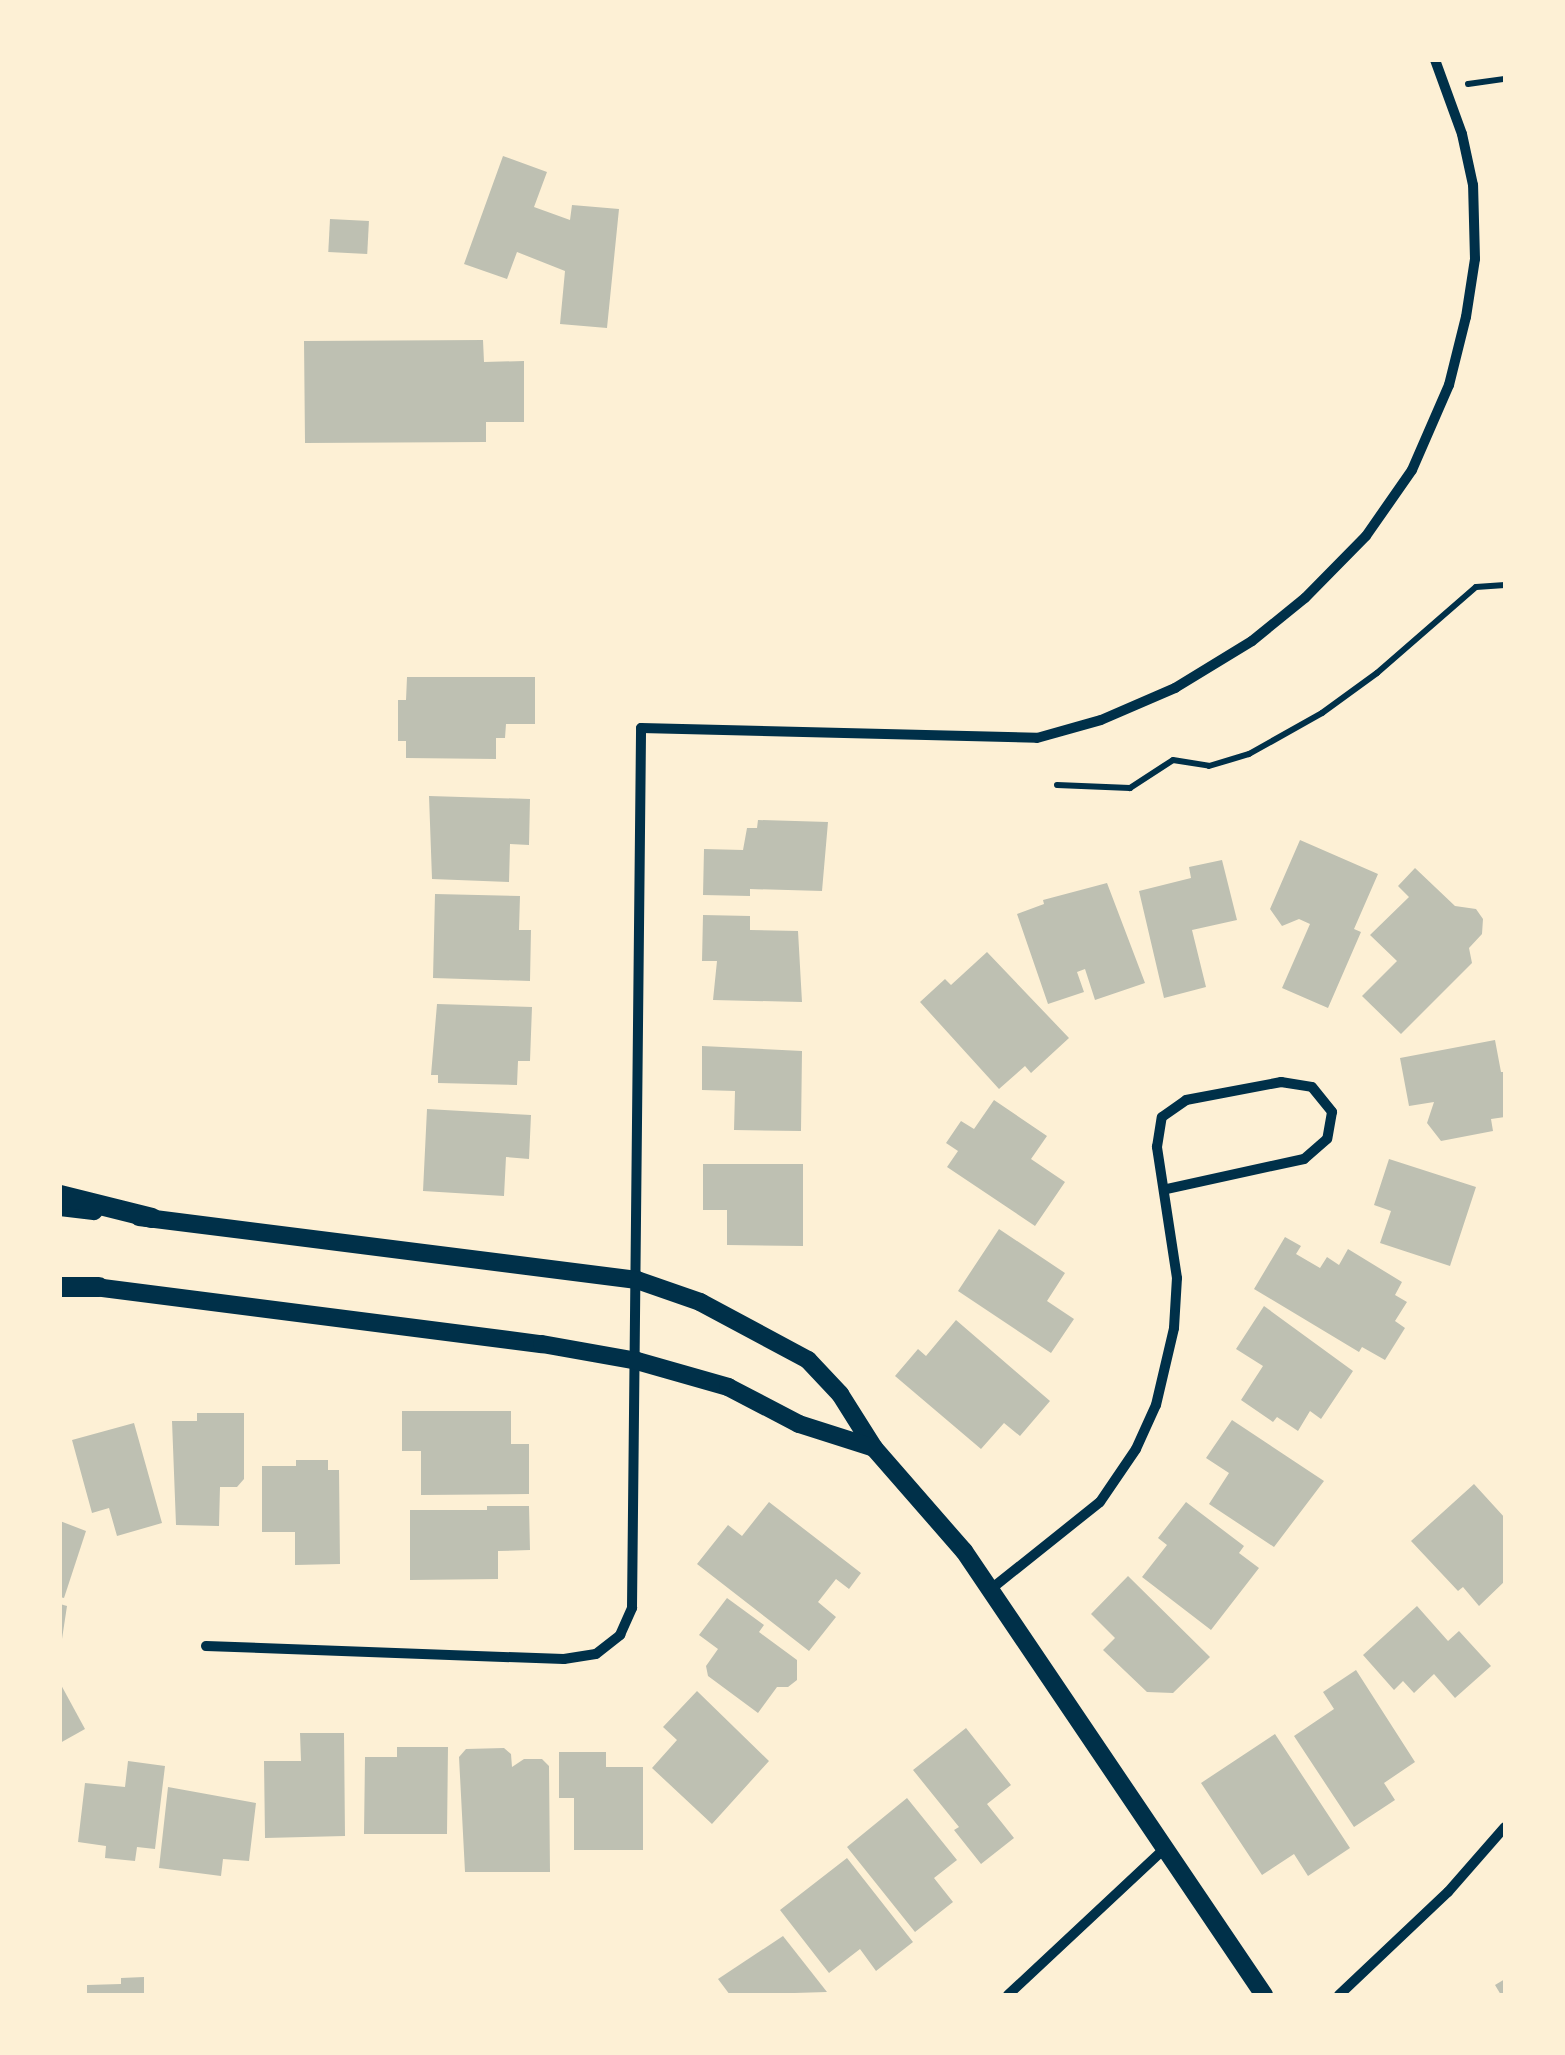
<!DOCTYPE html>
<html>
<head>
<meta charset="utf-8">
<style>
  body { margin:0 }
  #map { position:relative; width:1565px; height:2055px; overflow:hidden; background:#fdf0d5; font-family:"Titillium Web",sans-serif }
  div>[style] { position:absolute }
  .building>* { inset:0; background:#bec0b2; transform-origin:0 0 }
  .path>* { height:6px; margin:-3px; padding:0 3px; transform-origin:3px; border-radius:3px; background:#003049 }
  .minor>* { height:10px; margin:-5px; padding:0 5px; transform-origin:5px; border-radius:5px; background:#003049 }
  .tertiary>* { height:18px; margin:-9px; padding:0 9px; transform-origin:9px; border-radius:9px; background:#003049 }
  .secondary>* { height:20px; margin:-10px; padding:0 10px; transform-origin:10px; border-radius:10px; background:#003049 }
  span { translate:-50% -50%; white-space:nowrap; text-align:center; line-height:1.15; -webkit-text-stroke:10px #fdf0d5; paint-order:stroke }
  .frame { position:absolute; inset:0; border:62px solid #fdf0d5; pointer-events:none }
</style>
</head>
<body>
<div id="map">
  <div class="building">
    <i style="clip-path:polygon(503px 156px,547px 172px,534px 207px,570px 220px,572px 205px,619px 209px,607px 328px,560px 324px,565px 271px,517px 252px,507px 279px,464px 264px)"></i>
    <i style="left:330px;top:219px;width:39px;height:33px;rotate:3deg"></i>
    <i style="clip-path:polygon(483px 340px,484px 362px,524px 361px,524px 422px,486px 422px,486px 442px,305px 443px,304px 341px)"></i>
    <i style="clip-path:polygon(407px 677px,535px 677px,535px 724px,506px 724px,505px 738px,496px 738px,496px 759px,406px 758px,406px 741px,398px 741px,398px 700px,406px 700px)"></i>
    <i style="clip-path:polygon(429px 796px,530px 799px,529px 845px,510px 844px,509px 882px,432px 879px)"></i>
    <i style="clip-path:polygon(758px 820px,828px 822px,822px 891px,750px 889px,750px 896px,703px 895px,704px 849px,743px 850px,747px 828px,757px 828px)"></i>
    <i style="clip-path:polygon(1300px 840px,1378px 874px,1354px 929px,1361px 932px,1328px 1008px,1282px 988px,1310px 924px,1299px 919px,1282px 926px,1270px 909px)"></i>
    <i style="clip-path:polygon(1222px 860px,1237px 920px,1192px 930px,1206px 987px,1164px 998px,1139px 891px,1191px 878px,1189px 867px)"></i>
    <i style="clip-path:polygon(1415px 868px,1455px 906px,1476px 909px,1483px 919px,1482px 934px,1469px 948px,1472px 963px,1401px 1034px,1362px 996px,1397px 961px,1370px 935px,1409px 897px,1398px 886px)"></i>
    <i style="clip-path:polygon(1107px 883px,1145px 983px,1095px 1000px,1085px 969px,1077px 972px,1084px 992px,1048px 1004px,1017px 914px,1044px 904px,1043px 900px)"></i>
    <i style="clip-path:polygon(435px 894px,520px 896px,519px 930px,531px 930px,530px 981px,433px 978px)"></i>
    <i style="clip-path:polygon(703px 915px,750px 916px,750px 930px,798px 931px,802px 1002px,713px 1000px,717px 961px,702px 961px)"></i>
    <i style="clip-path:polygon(987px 952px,1069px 1038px,1031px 1073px,1025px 1066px,999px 1089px,920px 1002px,945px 979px,951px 985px)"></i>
    <i style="clip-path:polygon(437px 1004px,532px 1007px,530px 1061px,518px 1061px,517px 1085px,438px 1083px,438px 1075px,431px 1075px)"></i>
    <i style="clip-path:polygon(1495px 1040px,1501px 1072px,1505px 1072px,1505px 1117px,1491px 1119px,1493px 1131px,1441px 1141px,1427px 1123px,1434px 1102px,1409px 1106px,1400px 1058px)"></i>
    <i style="clip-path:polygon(702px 1046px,802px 1051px,801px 1131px,734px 1130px,735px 1091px,702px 1090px)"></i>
    <i style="clip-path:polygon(994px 1100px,1047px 1136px,1031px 1159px,1065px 1182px,1035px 1226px,947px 1167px,958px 1151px,946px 1143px,961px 1121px,974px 1129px)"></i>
    <i style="clip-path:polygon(427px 1109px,531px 1115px,529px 1159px,506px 1157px,504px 1196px,423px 1191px)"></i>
    <i style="clip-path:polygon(1389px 1159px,1476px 1187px,1450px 1266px,1380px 1243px,1391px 1211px,1374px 1205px)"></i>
    <i style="clip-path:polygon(703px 1164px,803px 1164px,803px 1246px,727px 1245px,727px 1210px,703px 1210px)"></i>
    <i style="clip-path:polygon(999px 1229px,1065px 1273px,1047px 1301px,1074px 1319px,1051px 1353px,958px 1291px)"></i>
    <i style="clip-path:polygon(1285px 1237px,1301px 1246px,1296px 1254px,1320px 1268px,1327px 1257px,1339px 1265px,1348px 1249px,1402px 1282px,1395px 1295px,1407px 1302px,1395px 1321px,1405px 1328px,1385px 1360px,1362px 1347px,1359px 1352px,1254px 1289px)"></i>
    <i style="clip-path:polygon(1264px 1306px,1353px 1371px,1321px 1419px,1310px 1411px,1298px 1431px,1277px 1417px,1273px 1422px,1241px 1400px,1263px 1366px,1236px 1349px)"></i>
    <i style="clip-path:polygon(956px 1320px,1050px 1401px,1020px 1436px,1004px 1423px,981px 1449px,895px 1376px,918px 1349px,926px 1356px)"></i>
    <i style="clip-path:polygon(402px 1411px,511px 1411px,511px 1444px,529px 1444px,529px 1494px,421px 1495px,421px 1451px,402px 1451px)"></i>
    <i style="clip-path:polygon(197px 1413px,244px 1413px,244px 1479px,237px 1487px,220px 1487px,219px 1526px,176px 1525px,172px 1421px,197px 1421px)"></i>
    <i style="clip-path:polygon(1232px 1420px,1324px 1481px,1274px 1547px,1209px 1504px,1229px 1473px,1206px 1458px)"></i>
    <i style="clip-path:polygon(134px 1423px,162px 1523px,117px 1536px,109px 1508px,92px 1513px,72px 1440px)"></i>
    <i style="clip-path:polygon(296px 1460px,328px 1460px,328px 1470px,339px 1470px,340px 1564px,295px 1565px,295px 1532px,262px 1532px,262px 1466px,296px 1466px)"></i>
    <i style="clip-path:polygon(1474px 1484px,1505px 1518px,1505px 1581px,1479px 1606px,1463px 1587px,1458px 1591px,1411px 1541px)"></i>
    <i style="clip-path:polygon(769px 1502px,861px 1573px,849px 1589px,836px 1579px,818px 1602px,836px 1617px,809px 1651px,697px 1564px,728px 1525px,742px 1536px)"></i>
    <i style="clip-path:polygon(1186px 1502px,1244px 1546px,1239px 1553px,1259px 1568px,1211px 1630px,1142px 1577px,1167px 1545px,1158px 1538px)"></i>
    <i style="clip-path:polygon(487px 1506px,529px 1506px,530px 1550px,498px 1551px,498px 1579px,410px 1580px,410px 1510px,487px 1510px)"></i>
    <i style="clip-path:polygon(60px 1521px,86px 1531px,64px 1598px,60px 1597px)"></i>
    <i style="clip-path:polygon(1128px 1576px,1210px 1657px,1173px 1693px,1147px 1692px,1103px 1650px,1115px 1638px,1091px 1614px)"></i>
    <i style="clip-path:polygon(727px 1598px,764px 1625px,759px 1632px,797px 1660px,797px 1680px,788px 1687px,777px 1687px,758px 1713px,708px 1676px,706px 1666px,718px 1649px,699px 1635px)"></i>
    <i style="clip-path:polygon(60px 1604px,67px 1606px,62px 1639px,60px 1639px)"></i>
    <i style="clip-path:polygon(1417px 1606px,1448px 1641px,1459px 1631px,1491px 1666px,1455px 1698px,1434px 1674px,1414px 1693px,1403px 1681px,1394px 1690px,1363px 1655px)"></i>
    <i style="clip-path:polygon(1356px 1670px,1415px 1762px,1384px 1783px,1395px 1800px,1354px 1827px,1294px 1736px,1334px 1709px,1323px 1692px)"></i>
    <i style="clip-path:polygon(60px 1683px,85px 1729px,60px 1743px)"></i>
    <i style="clip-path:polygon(697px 1691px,769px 1761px,712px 1824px,652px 1768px,677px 1740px,663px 1727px)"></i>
    <i style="clip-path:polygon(966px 1728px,1011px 1785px,987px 1804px,1014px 1838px,981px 1864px,954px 1830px,959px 1827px,913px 1770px)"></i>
    <i style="clip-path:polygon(300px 1733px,344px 1733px,345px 1836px,265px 1838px,264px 1761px,301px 1761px)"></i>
    <i style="clip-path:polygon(1275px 1734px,1350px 1848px,1308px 1876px,1294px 1854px,1262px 1875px,1201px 1783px)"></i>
    <i style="clip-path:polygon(397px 1747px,448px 1747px,447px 1834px,364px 1834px,365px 1757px,397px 1757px)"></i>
    <i style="clip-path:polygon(504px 1748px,511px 1754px,512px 1767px,524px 1759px,542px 1759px,549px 1766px,550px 1872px,465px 1872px,459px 1757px,466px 1749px)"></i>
    <i style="clip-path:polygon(559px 1752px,606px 1752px,606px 1767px,643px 1767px,643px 1850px,574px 1850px,574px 1798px,559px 1798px)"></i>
    <i style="clip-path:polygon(128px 1761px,165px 1766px,155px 1849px,137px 1847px,135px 1861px,105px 1858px,106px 1846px,78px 1842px,85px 1783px,125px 1787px)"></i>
    <i style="clip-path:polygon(168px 1787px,256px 1803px,249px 1861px,223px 1859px,221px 1876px,159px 1868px)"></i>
    <i style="clip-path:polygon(907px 1798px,957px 1860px,934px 1878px,953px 1902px,915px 1932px,847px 1847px)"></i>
    <i style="clip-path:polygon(847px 1858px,913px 1942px,876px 1971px,860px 1949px,829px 1973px,780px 1910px)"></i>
    <i style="clip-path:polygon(783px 1936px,827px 1992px,730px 1995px,718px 1979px)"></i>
    <i style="clip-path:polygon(144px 1977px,144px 1995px,87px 1995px,87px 1985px,121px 1984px,121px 1978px)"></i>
    <i style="clip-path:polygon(1505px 1979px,1505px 1995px,1501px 1995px,1495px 1985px)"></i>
  </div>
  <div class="path">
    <i style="left:1468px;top:84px;width:37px;rotate:-8deg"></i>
    <i style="left:1057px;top:785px;width:73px;rotate:2.4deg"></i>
    <i style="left:1130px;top:788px;width:51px;rotate:-33.1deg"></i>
    <i style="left:1173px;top:760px;width:36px;rotate:9deg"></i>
    <i style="left:1209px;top:766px;width:42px;rotate:-16.7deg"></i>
    <i style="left:1249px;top:754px;width:84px;rotate:-29.3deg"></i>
    <i style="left:1322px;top:713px;width:68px;rotate:-36deg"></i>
    <i style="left:1377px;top:673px;width:131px;rotate:-41deg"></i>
    <i style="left:1476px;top:587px;width:29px;rotate:-4deg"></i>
  </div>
  <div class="minor">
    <i style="left:991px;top:1589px;width:139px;rotate:-38.6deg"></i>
    <i style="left:1100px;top:1502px;width:64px;rotate:-55.8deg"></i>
    <i style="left:1136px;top:1449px;width:48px;rotate:-65.6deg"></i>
    <i style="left:1156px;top:1405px;width:79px;rotate:-76.8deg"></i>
    <i style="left:1174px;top:1328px;width:50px;rotate:-86.6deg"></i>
    <i style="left:1177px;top:1278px;width:133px;rotate:-98.7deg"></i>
    <i style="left:1157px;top:1147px;width:30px;rotate:-81deg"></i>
    <i style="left:1162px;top:1117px;width:29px;rotate:-35deg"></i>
    <i style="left:1186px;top:1100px;width:97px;rotate:-10.7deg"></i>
    <i style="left:1281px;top:1082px;width:31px;rotate:9deg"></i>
    <i style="left:1312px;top:1087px;width:32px;rotate:51deg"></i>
    <i style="left:1332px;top:1112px;width:27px;rotate:100deg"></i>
    <i style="left:1327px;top:1139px;width:30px;rotate:139deg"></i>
    <i style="left:1304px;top:1159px;width:141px;rotate:167.7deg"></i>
    <i style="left:206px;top:1646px;width:358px;rotate:2.1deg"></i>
    <i style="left:564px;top:1659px;width:32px;rotate:-9deg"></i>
    <i style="left:596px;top:1654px;width:31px;rotate:-38deg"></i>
    <i style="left:620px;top:1635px;width:30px;rotate:-66deg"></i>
    <i style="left:632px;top:1608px;width:880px;rotate:-89.41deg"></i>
    <i style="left:641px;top:728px;width:396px;rotate:1.4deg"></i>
    <i style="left:1037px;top:738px;width:66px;rotate:-15.7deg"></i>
    <i style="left:1101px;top:720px;width:81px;rotate:-23.4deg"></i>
    <i style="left:1175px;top:688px;width:90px;rotate:-31.4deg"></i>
    <i style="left:1252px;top:641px;width:68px;rotate:-39.1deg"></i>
    <i style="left:1305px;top:598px;width:87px;rotate:-45.5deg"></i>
    <i style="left:1366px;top:536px;width:80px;rotate:-55.1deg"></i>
    <i style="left:1412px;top:470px;width:93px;rotate:-66.5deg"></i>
    <i style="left:1449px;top:385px;width:70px;rotate:-76deg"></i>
    <i style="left:1466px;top:317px;width:59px;rotate:-81.2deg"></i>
    <i style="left:1475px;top:259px;width:74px;rotate:-91.5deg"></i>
    <i style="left:1473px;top:185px;width:52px;rotate:-102.2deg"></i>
    <i style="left:1462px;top:134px;width:79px;rotate:-110deg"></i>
    <i style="left:1008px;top:1995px;width:214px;rotate:-43.1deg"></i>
    <i style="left:1339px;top:1995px;width:150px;rotate:-43.4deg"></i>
    <i style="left:1448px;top:1892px;width:86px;rotate:-48.8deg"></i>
  </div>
  <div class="tertiary">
    <i style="left:60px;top:1207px;width:34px;rotate:7deg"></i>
    <i style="left:139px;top:1217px;width:502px;rotate:7.21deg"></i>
    <i style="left:637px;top:1280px;width:67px;rotate:19.2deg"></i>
    <i style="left:700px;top:1302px;width:123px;rotate:28.2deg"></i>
    <i style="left:808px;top:1360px;width:47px;rotate:46.7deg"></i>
    <i style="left:840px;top:1394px;width:64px;rotate:57.8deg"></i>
    <i style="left:874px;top:1448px;width:137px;rotate:48.9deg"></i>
    <i style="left:964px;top:1551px;width:536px;rotate:55.95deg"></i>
    <i style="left:87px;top:1286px;width:459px;rotate:7.3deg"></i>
    <i style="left:542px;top:1344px;width:97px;rotate:10.1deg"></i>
    <i style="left:637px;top:1361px;width:95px;rotate:15.9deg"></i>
    <i style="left:728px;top:1387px;width:80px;rotate:27.5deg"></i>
    <i style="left:799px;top:1424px;width:79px;rotate:17.7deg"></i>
  </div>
  <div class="secondary">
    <i style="left:60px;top:1195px;width:95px;rotate:14deg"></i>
    <i style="left:60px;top:1287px;width:39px"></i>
  </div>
  <div class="frame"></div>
</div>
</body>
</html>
